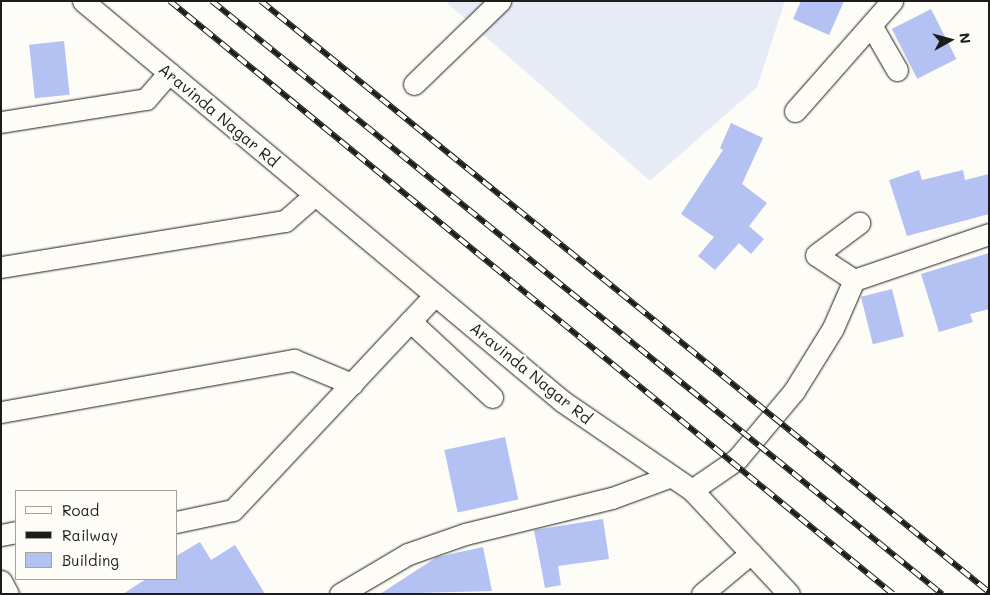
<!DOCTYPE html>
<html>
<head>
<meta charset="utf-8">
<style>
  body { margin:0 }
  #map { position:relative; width:990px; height:595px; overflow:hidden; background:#fdfcf7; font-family:Mali,sans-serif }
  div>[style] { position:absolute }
  .built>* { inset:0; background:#e7ebf6 }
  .building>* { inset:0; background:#b3c2f2; transform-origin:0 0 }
  .roads { filter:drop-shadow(0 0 1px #1c1c1c) drop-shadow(0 0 1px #1c1c1c) }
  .minor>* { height:21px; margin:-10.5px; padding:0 10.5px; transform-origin:10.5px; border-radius:10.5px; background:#fdfcf7 }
  .rail>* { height:5.5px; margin-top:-2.75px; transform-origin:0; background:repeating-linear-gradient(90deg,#fdfcf7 0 11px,#1c1c1c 0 22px); box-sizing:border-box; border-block:1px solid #1c1c1c }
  span { translate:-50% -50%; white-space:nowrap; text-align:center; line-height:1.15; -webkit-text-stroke:4.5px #fdfcf7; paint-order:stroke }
  .street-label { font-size:16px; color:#1c1c1c }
  .frame { position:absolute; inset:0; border:2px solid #1c1c1c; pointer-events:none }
  .legend { position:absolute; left:15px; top:490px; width:162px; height:90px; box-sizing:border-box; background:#fdfcf7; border:1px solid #a3a29f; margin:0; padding:6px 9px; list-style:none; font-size:15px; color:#1c1c1c }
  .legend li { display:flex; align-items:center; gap:10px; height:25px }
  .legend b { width:25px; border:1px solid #a3a29f }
  .north { position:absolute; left:925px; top:15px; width:50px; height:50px; -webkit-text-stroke:4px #fdfcf7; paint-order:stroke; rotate:83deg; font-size:14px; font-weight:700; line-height:20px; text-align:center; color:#1c1c1c }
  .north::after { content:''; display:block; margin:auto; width:18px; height:22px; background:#1c1c1c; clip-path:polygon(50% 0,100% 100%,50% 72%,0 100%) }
</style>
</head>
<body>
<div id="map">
  <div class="built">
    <i style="clip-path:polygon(445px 1px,785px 1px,757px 87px,650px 181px)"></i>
  </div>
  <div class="building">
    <i style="clip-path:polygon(801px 1px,844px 1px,829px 35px,793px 19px)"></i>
    <i style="left:931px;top:9px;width:56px;height:44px;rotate:63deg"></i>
    <i style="left:64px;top:41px;width:54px;height:35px;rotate:84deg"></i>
    <i style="clip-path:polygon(731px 123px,763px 138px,742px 184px,767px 203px,749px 226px,764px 239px,751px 254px,739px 243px,715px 270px,698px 256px,714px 237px,681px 214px,723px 150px,720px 148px)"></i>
    <i style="clip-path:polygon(919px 170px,922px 180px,963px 170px,965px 180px,989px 174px,989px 214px,907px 236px,889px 180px)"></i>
    <i style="clip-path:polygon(989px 253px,989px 309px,970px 314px,973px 322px,939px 332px,921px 274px)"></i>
    <i style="left:892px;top:289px;width:49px;height:32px;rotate:76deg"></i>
    <i style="left:505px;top:437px;width:64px;height:62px;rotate:78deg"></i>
    <i style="clip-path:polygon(603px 519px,609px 559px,558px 566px,561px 585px,545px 588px,534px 530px)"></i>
    <i style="clip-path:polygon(200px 542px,211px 560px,235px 545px,265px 594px,123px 594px,146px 579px,176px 579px,176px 556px)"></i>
    <i style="clip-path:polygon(483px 547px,492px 591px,380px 594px,437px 557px)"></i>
  </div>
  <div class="roads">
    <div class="minor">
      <i style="left:83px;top:1px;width:624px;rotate:39.86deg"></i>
      <i style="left:562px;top:401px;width:158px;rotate:34.4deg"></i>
      <i style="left:692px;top:490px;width:55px;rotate:-34.6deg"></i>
      <i style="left:737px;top:459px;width:89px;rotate:-50deg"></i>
      <i style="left:794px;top:391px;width:74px;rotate:-58.2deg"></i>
      <i style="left:833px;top:328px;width:52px;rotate:-66.4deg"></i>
      <i style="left:854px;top:280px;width:143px;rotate:-18.8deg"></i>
      <i style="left:871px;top:25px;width:52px;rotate:60deg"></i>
      <i style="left:414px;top:84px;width:120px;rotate:-44deg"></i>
      <i style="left:795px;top:111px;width:147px;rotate:-48.6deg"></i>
      <i style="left:1px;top:122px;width:147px;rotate:-9deg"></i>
      <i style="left:146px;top:99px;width:35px;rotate:-49deg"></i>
      <i style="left:1px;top:267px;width:288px;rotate:-9.2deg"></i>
      <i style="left:285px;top:221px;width:40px;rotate:-41deg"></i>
      <i style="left:854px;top:280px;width:45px;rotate:-146.7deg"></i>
      <i style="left:816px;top:255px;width:54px;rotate:-36.7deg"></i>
      <i style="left:410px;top:321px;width:112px;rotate:42.8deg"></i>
      <i style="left:1px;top:412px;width:298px;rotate:-10.1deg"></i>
      <i style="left:294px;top:360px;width:63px;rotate:22.5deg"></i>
      <i style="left:692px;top:490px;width:142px;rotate:47deg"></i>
      <i style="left:176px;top:522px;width:58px;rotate:-11.9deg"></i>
      <i style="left:233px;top:510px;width:295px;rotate:-46.8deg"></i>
      <i style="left:1px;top:535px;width:15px;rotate:-11deg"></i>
      <i style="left:1px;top:581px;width:15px;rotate:62deg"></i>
      <i style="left:340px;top:594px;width:79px;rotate:-30.5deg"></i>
      <i style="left:408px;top:554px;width:60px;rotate:-19.3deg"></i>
      <i style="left:465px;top:534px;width:151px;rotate:-13.8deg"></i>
      <i style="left:612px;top:498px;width:63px;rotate:-20.4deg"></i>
      <i style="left:702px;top:594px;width:64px;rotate:-39.9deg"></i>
    </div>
  </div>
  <div class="rail">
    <i style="left:170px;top:1px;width:935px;rotate:39.36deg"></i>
    <i style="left:212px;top:1px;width:941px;rotate:39.09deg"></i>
    <i style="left:261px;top:1px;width:938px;rotate:39.07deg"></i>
  </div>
  <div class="street-label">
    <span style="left:219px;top:115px;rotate:40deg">Aravinda Nagar Rd</span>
    <span style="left:531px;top:373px;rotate:39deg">Aravinda Nagar Rd</span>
  </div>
  <div class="frame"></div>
  <ul class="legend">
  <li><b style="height:6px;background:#fdfcf7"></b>Road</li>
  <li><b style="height:6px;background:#1c1c1c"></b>Railway</li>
  <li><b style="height:14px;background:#b3c2f2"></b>Building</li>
  </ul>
  <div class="north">N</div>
</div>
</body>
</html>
